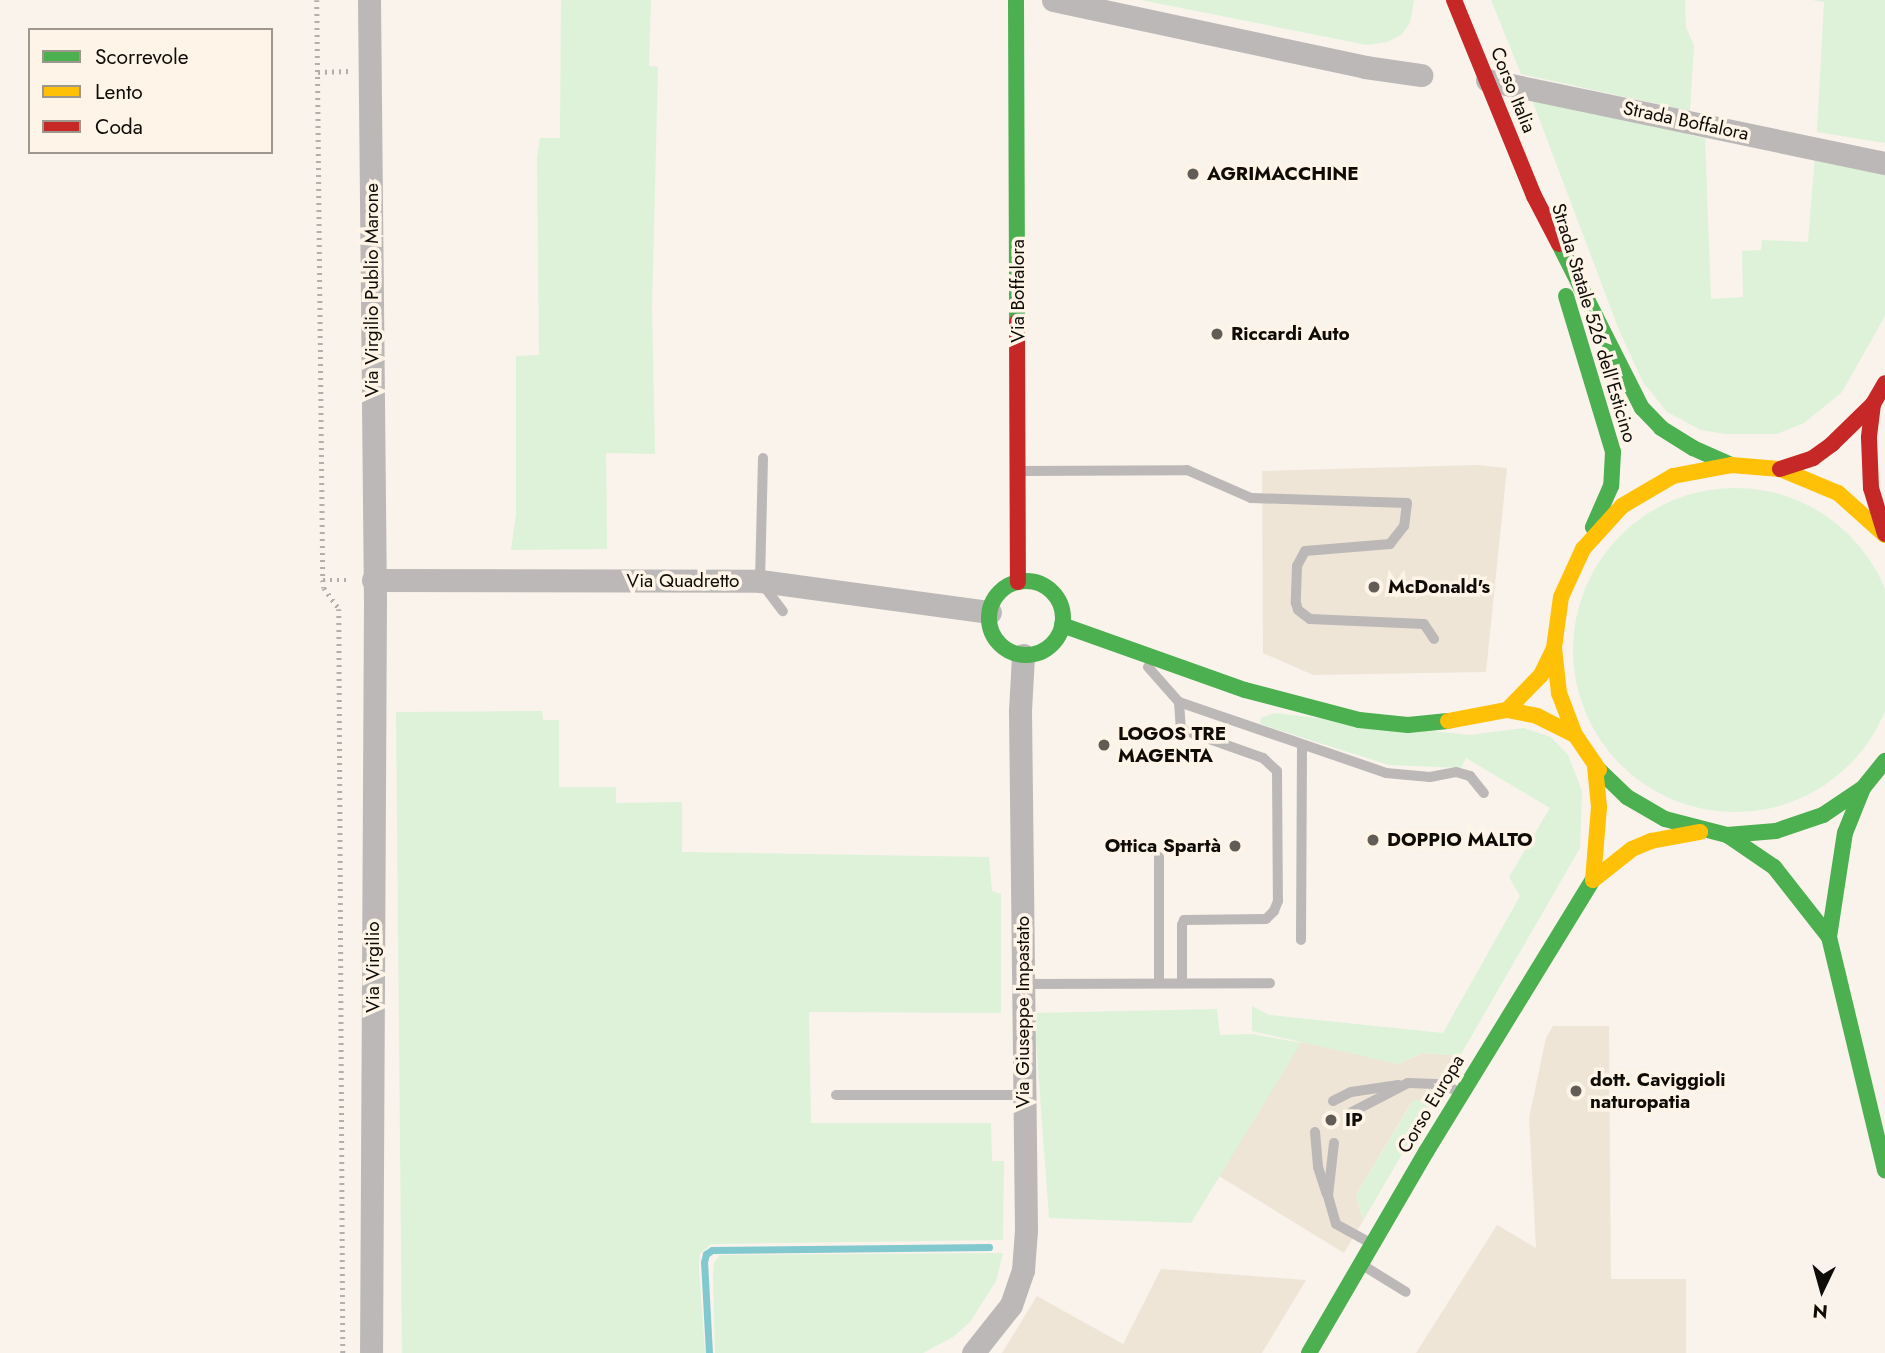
<!DOCTYPE html>
<html>
<head>
<meta charset="utf-8">
<style>
  body { margin:0 }
  #map { position:relative; width:1885px; height:1353px; overflow:hidden; background:#f9f3ec; font-family:Jost,sans-serif }
  div>[style] { position:absolute }
  .commercial>* { inset:0; background:#efe5d7 }
  .green>* { inset:0; background:#ddf2d8 }
  .round { border-radius:50% }
  .stream>* { height:7px; margin:-3.5px; padding:0 3.5px; transform-origin:3.5px; border-radius:3.5px; background:#81c9cf }
  .path>* { height:4.5px; margin-top:-2.25px; transform-origin:0; background:repeating-linear-gradient(90deg,#b2aeac 0 2px,transparent 0 7px) }
  .lane>* { height:10px; margin:-5px; padding:0 5px; transform-origin:5px; border-radius:5px; background:#bcb8b7 }
  .street>* { height:23px; margin:-11.5px; padding:0 11.5px; transform-origin:11.5px; border-radius:11.5px; background:#bcb8b7 }
  .fast>* { height:16px; margin:-8px; padding:0 8px; transform-origin:8px; border-radius:8px; background:#4caf50 }
  .fast>.ring { margin:-8px; padding:0; box-sizing:content-box; background:none; border:16px solid #4caf50; border-radius:50% }
  .slow>* { height:16px; margin:-8px; padding:0 8px; transform-origin:8px; border-radius:8px; background:#ffc107 }
  .jam>* { height:16px; margin:-8px; padding:0 8px; transform-origin:8px; border-radius:8px; background:#c62828 }
  .dots>* { width:19px; height:19px; translate:-50% -50%; box-sizing:border-box; border:4px solid #fef4e7; border-radius:50% }
  span { translate:-50% -50%; white-space:nowrap; text-align:center; line-height:1.15; -webkit-text-stroke:7px #fef4e7; paint-order:stroke }
  .street-label { font-size:19px; color:#0f0b06 }
  .poi-label { font-size:19px; color:#0f0b06; font-weight:700 }
  .left { translate:0 -50%; text-align:left }
  .right { translate:-100% -50%; text-align:right }
  .legend { position:absolute; left:28px; top:28px; width:245px; height:126px; box-sizing:border-box; background:#fef4e7; border:2px solid #9e978d; margin:0; padding:9px 12px; list-style:none; font-size:21px; color:#0f0b06 }
  .legend li { display:flex; align-items:center; gap:14px; height:35px }
  .legend b { width:35px; border:2px solid #9e978d }
  .north { position:absolute; left:1787px; top:1255px; width:70px; height:70px; -webkit-text-stroke:5px #fef4e7; paint-order:stroke; rotate:185deg; font-size:19px; font-weight:700; line-height:28px; text-align:center; color:#0f0b06 }
  .north::after { content:''; display:block; margin:auto; width:24px; height:32px; background:#0f0b06; clip-path:polygon(50% 0,100% 100%,50% 72%,0 100%) }
</style>
</head>
<body>
<div id="map">
  <div class="commercial">
    <i style="clip-path:polygon(1477px 465px,1507px 468px,1486px 672px,1313px 675px,1263px 653px,1262px 471px)"></i>
    <i style="clip-path:polygon(1553px 1026px,1609px 1026px,1611px 1279px,1686px 1279px,1686px 1353px,1416px 1353px,1497px 1225px,1536px 1248px,1529px 1118px,1546px 1038px)"></i>
    <i style="clip-path:polygon(1301px 1041px,1398px 1064px,1423px 1053px,1460px 1056px,1436px 1096px,1412px 1102px,1356px 1195px,1363px 1221px,1344px 1253px,1219px 1176px)"></i>
    <i style="clip-path:polygon(1161px 1269px,1306px 1280px,1262px 1353px,1002px 1353px,1037px 1296px,1123px 1344px)"></i>
  </div>
  <div class="green">
    <i style="clip-path:polygon(561px 0,651px 0,649px 66px,658px 67px,652px 307px,655px 454px,606px 453px,607px 549px,511px 550px,516px 514px,516px 356px,539px 355px,537px 157px,540px 138px,560px 138px)"></i>
    <i style="clip-path:polygon(1141px 0,1414px 0,1410px 23px,1401px 35px,1387px 42px,1367px 45px)"></i>
    <i style="clip-path:polygon(1491px 0,1685px 0,1686px 28px,1694px 45px,1690px 111px,1521px 74px)"></i>
    <i style="clip-path:polygon(1812px 0,1885px 0,1885px 143px,1817px 132px,1824px 2px)"></i>
    <i style="clip-path:polygon(1531px 97px,1689px 131px,1689px 135px,1705px 138px,1711px 299px,1743px 297px,1742px 251px,1761px 250px,1762px 240px,1808px 242px,1815px 156px,1885px 174px,1885px 316px,1842px 392px,1804px 423px,1777px 434px,1725px 434px,1701px 430px,1667px 412px,1643px 382px,1619px 330px)"></i>
    <i class="round" style="left:1573px;top:488px;width:324px;height:324px"></i>
    <i style="clip-path:polygon(542px 711px,543px 720px,559px 720px,559px 787px,616px 787px,616px 803px,682px 802px,682px 852px,989px 857px,992px 891px,1001px 894px,1001px 1013px,809px 1012px,811px 1123px,991px 1123px,992px 1161px,1004px 1161px,1003px 1240px,711px 1244px,700px 1254px,699px 1267px,705px 1353px,402px 1353px,396px 712px)"></i>
    <i style="clip-path:polygon(1274px 713px,1469px 735px,1524px 728px,1551px 737px,1568px 755px,1582px 791px,1580px 848px,1460px 1056px,1423px 1053px,1398px 1064px,1252px 1031px,1252px 1006px,1269px 1015px,1443px 1033px,1520px 896px,1509px 877px,1550px 808px,1466px 758px,1461px 768px,1389px 765px,1260px 724px,1261px 718px)"></i>
    <i style="clip-path:polygon(1217px 1009px,1220px 1035px,1252px 1034px,1301px 1043px,1191px 1223px,1049px 1218px,1034px 1013px)"></i>
    <i style="clip-path:polygon(1436px 1096px,1363px 1221px,1356px 1195px,1413px 1101px)"></i>
    <i style="clip-path:polygon(1003px 1253px,996px 1281px,970px 1322px,953px 1337px,923px 1353px,715px 1353px,713px 1275px,714px 1263px,720px 1255px)"></i>
  </div>
  <div class="stream">
    <i style="left:709px;top:1353px;width:91px;rotate:-93.1deg"></i>
    <i style="left:704px;top:1262px;width:8px;rotate:-76deg"></i>
    <i style="left:706px;top:1254px;width:7px;rotate:-34deg"></i>
    <i style="left:712px;top:1250px;width:277px;rotate:-0.6deg"></i>
  </div>
  <div class="path">
    <i style="left:317px;top:0;width:580px;rotate:89.41deg"></i>
    <i style="left:323px;top:580px;width:28px"></i>
    <i style="left:318px;top:72px;width:31px;rotate:-2deg"></i>
    <i style="left:323px;top:580px;width:8px;rotate:83deg"></i>
    <i style="left:324px;top:588px;width:26px;rotate:54deg"></i>
    <i style="left:339px;top:609px;width:744px;rotate:89.69deg"></i>
  </div>
  <div class="lane">
    <i style="left:763px;top:458px;width:123px;rotate:91.4deg"></i>
    <i style="left:760px;top:581px;width:38px;rotate:53deg"></i>
    <i style="left:1021px;top:471px;width:166px;rotate:-0.3deg"></i>
    <i style="left:1187px;top:470px;width:70px;rotate:23.6deg"></i>
    <i style="left:1251px;top:498px;width:156px;rotate:1.8deg"></i>
    <i style="left:1407px;top:503px;width:23px;rotate:97deg"></i>
    <i style="left:1404px;top:526px;width:23px;rotate:128deg"></i>
    <i style="left:1390px;top:544px;width:85px;rotate:175.3deg"></i>
    <i style="left:1305px;top:551px;width:17px;rotate:118deg"></i>
    <i style="left:1297px;top:566px;width:37px;rotate:92deg"></i>
    <i style="left:1296px;top:603px;width:7px;rotate:74deg"></i>
    <i style="left:1298px;top:610px;width:15px;rotate:37deg"></i>
    <i style="left:1310px;top:619px;width:114px;rotate:2.5deg"></i>
    <i style="left:1424px;top:624px;width:18px;rotate:56deg"></i>
    <i style="left:1148px;top:667px;width:47px;rotate:48.5deg"></i>
    <i style="left:1179px;top:702px;width:219px;rotate:18.9deg"></i>
    <i style="left:1386px;top:773px;width:44px;rotate:5.2deg"></i>
    <i style="left:1430px;top:777px;width:26px;rotate:-11deg"></i>
    <i style="left:1456px;top:772px;width:15px;rotate:16deg"></i>
    <i style="left:1470px;top:776px;width:22px;rotate:51deg"></i>
    <i style="left:1179px;top:702px;width:27px;rotate:86deg"></i>
    <i style="left:1181px;top:729px;width:87px;rotate:19.5deg"></i>
    <i style="left:1263px;top:758px;width:19px;rotate:43deg"></i>
    <i style="left:1277px;top:771px;width:130px;rotate:89.6deg"></i>
    <i style="left:1278px;top:901px;width:11px;rotate:112deg"></i>
    <i style="left:1274px;top:911px;width:11px;rotate:135deg"></i>
    <i style="left:1266px;top:919px;width:82px;rotate:179.3deg"></i>
    <i style="left:1184px;top:920px;width:5px;rotate:112deg"></i>
    <i style="left:1182px;top:925px;width:56px;rotate:90deg"></i>
    <i style="left:1159px;top:857px;width:125px;rotate:90deg"></i>
    <i style="left:1301px;top:940px;width:195px;rotate:-89.7deg"></i>
    <i style="left:1024px;top:984px;width:246px;rotate:-0.2deg"></i>
    <i style="left:836px;top:1095px;width:188px"></i>
    <i style="left:1333px;top:1101px;width:20px;rotate:-27deg"></i>
    <i style="left:1351px;top:1092px;width:48px;rotate:-8.5deg"></i>
    <i style="left:1352px;top:1112px;width:63px;rotate:-27.4deg"></i>
    <i style="left:1408px;top:1083px;width:35px;rotate:2deg"></i>
    <i style="left:1443px;top:1084px;width:18px;rotate:27deg"></i>
    <i style="left:1315px;top:1132px;width:35px;rotate:85deg"></i>
    <i style="left:1318px;top:1167px;width:28px;rotate:72deg"></i>
    <i style="left:1334px;top:1143px;width:53px;rotate:96.5deg"></i>
    <i style="left:1328px;top:1196px;width:29px;rotate:74deg"></i>
    <i style="left:1336px;top:1224px;width:37px;rotate:29deg"></i>
    <i style="left:1364px;top:1266px;width:49px;rotate:31.8deg"></i>
  </div>
  <div class="street">
    <i style="left:369px;top:0;width:599px;rotate:89.43deg"></i>
    <i style="left:375px;top:599px;width:754px;rotate:90.3deg"></i>
    <i style="left:1053px;top:0;width:319px;rotate:12.1deg"></i>
    <i style="left:1365px;top:67px;width:57px;rotate:8.1deg"></i>
    <i style="left:1487px;top:80px;width:407px;rotate:11.8deg"></i>
    <i style="left:373px;top:580px;width:387px;rotate:0.1deg"></i>
    <i style="left:760px;top:581px;width:232px;rotate:7.7deg"></i>
    <i style="left:973px;top:1353px;width:61px;rotate:-51.6deg"></i>
    <i style="left:1011px;top:1305px;width:37px;rotate:-71deg"></i>
    <i style="left:1023px;top:1270px;width:40px;rotate:-85.7deg"></i>
    <i style="left:1026px;top:1230px;width:519px;rotate:-90.66deg"></i>
    <i style="left:1020px;top:711px;width:56px;rotate:-86.9deg"></i>
  </div>
  <div class="fast">
    <i style="left:1016px;top:0;width:322px;rotate:89.8deg"></i>
    <i style="left:1559px;top:244px;width:184px;rotate:63.2deg"></i>
    <i style="left:1642px;top:408px;width:28px;rotate:46deg"></i>
    <i style="left:1661px;top:428px;width:38px;rotate:32deg"></i>
    <i style="left:1693px;top:448px;width:42px;rotate:24.1deg"></i>
    <i style="left:1566px;top:296px;width:163px;rotate:73.2deg"></i>
    <i style="left:1613px;top:452px;width:34px;rotate:93deg"></i>
    <i style="left:1611px;top:486px;width:45px;rotate:113.7deg"></i>
    <i class="ring" style="left:989px;top:581px;width:58px;height:58px"></i>
    <i style="left:1062px;top:625px;width:194px;rotate:19.6deg"></i>
    <i style="left:1245px;top:690px;width:118px;rotate:14.7deg"></i>
    <i style="left:1359px;top:720px;width:49px;rotate:5.8deg"></i>
    <i style="left:1408px;top:725px;width:40px;rotate:-5.7deg"></i>
    <i style="left:1599px;top:770px;width:39px;rotate:44deg"></i>
    <i style="left:1627px;top:797px;width:44px;rotate:30.1deg"></i>
    <i style="left:1665px;top:819px;width:64px;rotate:14.5deg"></i>
    <i style="left:1727px;top:835px;width:49px;rotate:-4.7deg"></i>
    <i style="left:1776px;top:831px;width:50px;rotate:-18.8deg"></i>
    <i style="left:1823px;top:815px;width:48px;rotate:-34deg"></i>
    <i style="left:1863px;top:788px;width:35px;rotate:-51deg"></i>
    <i style="left:1727px;top:835px;width:57px;rotate:34.2deg"></i>
    <i style="left:1774px;top:867px;width:89px;rotate:51.8deg"></i>
    <i style="left:1829px;top:937px;width:240px;rotate:76.5deg"></i>
    <i style="left:1829px;top:937px;width:105px;rotate:-81.3deg"></i>
    <i style="left:1845px;top:833px;width:48px;rotate:-68.2deg"></i>
    <i style="left:1309px;top:1353px;width:233px;rotate:-59.8deg"></i>
    <i style="left:1426px;top:1152px;width:319px;rotate:-58.5deg"></i>
  </div>
  <div class="slow">
    <i style="left:1507px;top:710px;width:49px;rotate:-45.8deg"></i>
    <i style="left:1541px;top:675px;width:30px;rotate:-64deg"></i>
    <i style="left:1448px;top:721px;width:60px;rotate:-10.6deg"></i>
    <i style="left:1507px;top:710px;width:31px;rotate:11deg"></i>
    <i style="left:1537px;top:716px;width:42px;rotate:26.6deg"></i>
    <i style="left:1599px;top:770px;width:42px;rotate:-124.4deg"></i>
    <i style="left:1575px;top:735px;width:45px;rotate:-110.9deg"></i>
    <i style="left:1559px;top:693px;width:45px;rotate:-96.3deg"></i>
    <i style="left:1554px;top:648px;width:51px;rotate:-82.2deg"></i>
    <i style="left:1561px;top:597px;width:53px;rotate:-65.4deg"></i>
    <i style="left:1583px;top:549px;width:58px;rotate:-47.8deg"></i>
    <i style="left:1622px;top:506px;width:59px;rotate:-30.5deg"></i>
    <i style="left:1673px;top:476px;width:59px;rotate:-10.7deg"></i>
    <i style="left:1731px;top:465px;width:49px;rotate:4.7deg"></i>
    <i style="left:1780px;top:469px;width:63px;rotate:22.5deg"></i>
    <i style="left:1838px;top:493px;width:63px;rotate:41.8deg"></i>
    <i style="left:1593px;top:880px;width:73px;rotate:-85.3deg"></i>
    <i style="left:1599px;top:807px;width:41px;rotate:-95.6deg"></i>
    <i style="left:1593px;top:880px;width:50px;rotate:-38.5deg"></i>
    <i style="left:1632px;top:849px;width:21px;rotate:-23deg"></i>
    <i style="left:1651px;top:841px;width:50px;rotate:-10.4deg"></i>
  </div>
  <div class="jam">
    <i style="left:1454px;top:0;width:212px;rotate:67.8deg"></i>
    <i style="left:1534px;top:196px;width:54px;rotate:62.5deg"></i>
    <i style="left:1017px;top:322px;width:260px;rotate:89.8deg"></i>
    <i style="left:1873px;top:404px;width:34px;rotate:97deg"></i>
    <i style="left:1869px;top:438px;width:50px;rotate:87.7deg"></i>
    <i style="left:1871px;top:488px;width:48px;rotate:73.1deg"></i>
    <i style="left:1780px;top:469px;width:35px;rotate:-18deg"></i>
    <i style="left:1813px;top:458px;width:24px;rotate:-36deg"></i>
    <i style="left:1832px;top:444px;width:57px;rotate:-44.3deg"></i>
    <i style="left:1873px;top:404px;width:24px;rotate:-60deg"></i>
  </div>
  <div class="dots">
    <i style="left:1193px;top:174px;background:#615c56"></i>
    <i style="left:1217px;top:334px;background:#615c56"></i>
    <i style="left:1374px;top:587px;background:#615c56"></i>
    <i style="left:1104px;top:745px;background:#615c56"></i>
    <i style="left:1373px;top:840px;background:#615c56"></i>
    <i style="left:1235px;top:846px;background:#615c56"></i>
    <i style="left:1576px;top:1091px;background:#615c56"></i>
    <i style="left:1331px;top:1120px;background:#615c56"></i>
  </div>
  <div class="street-label">
    <span style="left:1513px;top:90px;rotate:68deg">Corso Italia</span>
    <span style="left:1686px;top:121px;rotate:12deg">Strada Boffalora</span>
    <span style="left:372px;top:290px;rotate:-90deg">Via Virgilio Publio Marone</span>
    <span style="left:1018px;top:291px;rotate:-90deg">Via Boffalora</span>
    <span style="left:1594px;top:323px;rotate:73deg">Strada Statale 526 dell'Esticino</span>
    <span style="left:683px;top:581px">Via Quadretto</span>
    <span style="left:373px;top:967px;rotate:-90deg">Via Virgilio</span>
    <span style="left:1023px;top:1012px;rotate:-90deg">Via Giuseppe Impastato</span>
    <span style="left:1431px;top:1104px;rotate:-59deg">Corso Europa</span>
  </div>
  <div class="poi-label">
    <span class="left" style="left:1207px;top:174px">AGRIMACCHINE</span>
    <span class="left" style="left:1231px;top:334px">Riccardi Auto</span>
    <span class="left" style="left:1388px;top:587px">McDonald's</span>
    <span class="left" style="left:1118px;top:745px">LOGOS TRE<br>MAGENTA</span>
    <span class="left" style="left:1387px;top:840px">DOPPIO MALTO</span>
    <span class="right" style="left:1221px;top:846px">Ottica Spartà</span>
    <span class="left" style="left:1590px;top:1091px">dott. Caviggioli<br>naturopatia</span>
    <span class="left" style="left:1345px;top:1120px">IP</span>
  </div>
  <ul class="legend">
  <li><b style="height:9px;background:#4caf50"></b>Scorrevole</li>
  <li><b style="height:9px;background:#ffc107"></b>Lento</li>
  <li><b style="height:9px;background:#c62828"></b>Coda</li>
  </ul>
  <div class="north">N</div>
</div>
</body>
</html>
